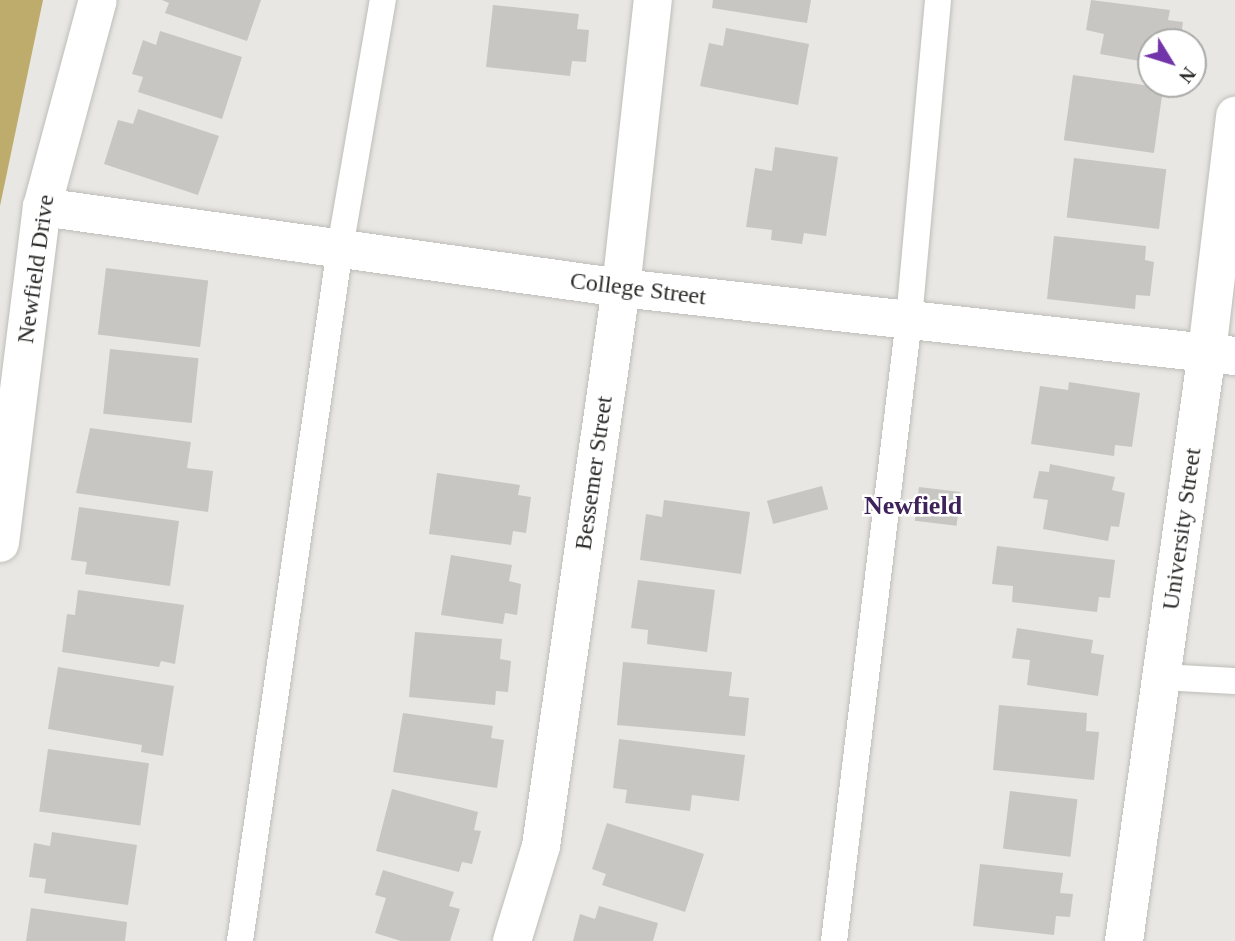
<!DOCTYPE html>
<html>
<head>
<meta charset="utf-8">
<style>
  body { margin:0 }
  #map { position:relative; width:1235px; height:941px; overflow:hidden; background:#e8e7e3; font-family:Georgia,serif }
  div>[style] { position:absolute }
  .forest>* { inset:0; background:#bdac6c }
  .building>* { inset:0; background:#c7c6c2; transform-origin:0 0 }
  .roads { filter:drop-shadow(0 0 2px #bebdb9) drop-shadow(0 0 2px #bebdb9) }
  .lane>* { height:26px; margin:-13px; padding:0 13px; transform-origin:13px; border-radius:13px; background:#fff }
  .street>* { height:38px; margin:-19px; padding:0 19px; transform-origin:19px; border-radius:19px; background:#fff }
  span { translate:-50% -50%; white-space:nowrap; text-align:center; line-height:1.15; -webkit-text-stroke:5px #fff; paint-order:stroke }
  .street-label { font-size:24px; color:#2c2c2a }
  .neighbourhood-label { font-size:26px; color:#3e225a; font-weight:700 }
  .north { position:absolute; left:1137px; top:28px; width:70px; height:70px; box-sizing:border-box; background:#fff; border:2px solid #ababaa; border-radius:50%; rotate:128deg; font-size:19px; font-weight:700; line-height:28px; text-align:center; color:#2c2c2a }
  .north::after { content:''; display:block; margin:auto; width:24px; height:32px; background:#7234a9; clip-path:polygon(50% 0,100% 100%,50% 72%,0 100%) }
</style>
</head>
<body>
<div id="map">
  <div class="forest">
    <i style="clip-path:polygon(0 0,43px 0,0 206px)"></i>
  </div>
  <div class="building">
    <i style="clip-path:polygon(162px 0,261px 0,247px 41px,165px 13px,169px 3px)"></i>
    <i style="clip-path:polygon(713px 0,811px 0,807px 23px,712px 8px)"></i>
    <i style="clip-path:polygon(1091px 0,1170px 10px,1168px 20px,1183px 22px,1180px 42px,1151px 42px,1151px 63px,1100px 54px,1104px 34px,1086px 30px)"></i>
    <i style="clip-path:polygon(493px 5px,579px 14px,577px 29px,589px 30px,586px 62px,572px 61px,570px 76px,486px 67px)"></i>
    <i style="clip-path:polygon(726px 28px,809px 44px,798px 105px,700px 86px,709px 43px,723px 46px)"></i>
    <i style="clip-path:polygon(160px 31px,242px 57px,222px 119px,138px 92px,143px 77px,132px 74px,143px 40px,156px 45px)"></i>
    <i style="left:1073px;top:75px;width:91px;height:66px;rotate:8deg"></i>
    <i style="clip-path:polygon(138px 109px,219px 136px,198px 195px,104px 164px,118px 120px,133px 124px)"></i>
    <i style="clip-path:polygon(775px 147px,838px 157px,826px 236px,804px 233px,802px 244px,771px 240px,772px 230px,746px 227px,755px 168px,772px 171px)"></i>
    <i style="left:1074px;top:158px;width:93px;height:60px;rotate:7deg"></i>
    <i style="clip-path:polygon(1054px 236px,1146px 246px,1145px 260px,1154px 262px,1150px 296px,1136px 295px,1135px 309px,1047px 299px)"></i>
    <i style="left:106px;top:268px;width:103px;height:67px;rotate:7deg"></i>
    <i style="left:110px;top:349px;width:89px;height:65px;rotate:6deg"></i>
    <i style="clip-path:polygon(1069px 382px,1140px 393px,1132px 447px,1115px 445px,1114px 456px,1031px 444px,1040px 386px,1068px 390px)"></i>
    <i style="clip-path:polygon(90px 428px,191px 442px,187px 468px,213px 471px,208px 512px,76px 493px)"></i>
    <i style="clip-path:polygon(1050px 464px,1115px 477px,1112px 490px,1125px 493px,1119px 527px,1111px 526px,1108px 541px,1043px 529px,1048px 500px,1033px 498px,1039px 471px,1049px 472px)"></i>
    <i style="clip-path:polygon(437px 473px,520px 485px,518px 495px,531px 497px,526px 533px,513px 531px,511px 545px,429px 534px)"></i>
    <i style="left:822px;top:486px;width:24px;height:57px;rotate:75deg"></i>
    <i style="left:919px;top:487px;width:42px;height:34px;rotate:7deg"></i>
    <i style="clip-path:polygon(664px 500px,750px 512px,741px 574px,640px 560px,646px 514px,662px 517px)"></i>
    <i style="clip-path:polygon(79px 507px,179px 521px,170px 586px,85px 574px,87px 562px,71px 560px)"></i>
    <i style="clip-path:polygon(997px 546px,1115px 560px,1110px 598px,1099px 597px,1097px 612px,1012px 602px,1013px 586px,992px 584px)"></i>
    <i style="clip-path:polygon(451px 555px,512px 565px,509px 581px,521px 584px,517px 615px,505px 613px,503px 624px,441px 615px)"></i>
    <i style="clip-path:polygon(638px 580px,715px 590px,707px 652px,647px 644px,648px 630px,631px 628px)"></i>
    <i style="clip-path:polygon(78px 590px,184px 605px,175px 664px,161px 661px,159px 667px,62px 652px,67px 614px,75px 615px)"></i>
    <i style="clip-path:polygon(1017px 628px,1093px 640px,1091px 653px,1104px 655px,1098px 696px,1027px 685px,1030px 660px,1012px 658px)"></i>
    <i style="clip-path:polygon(415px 632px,502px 639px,500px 659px,511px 661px,508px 692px,496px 691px,495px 705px,409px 697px)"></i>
    <i style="clip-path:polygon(623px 662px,732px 672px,729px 696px,749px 698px,745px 736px,617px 725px)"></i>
    <i style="clip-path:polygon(58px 667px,174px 686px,163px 756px,141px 752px,142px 745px,48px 729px)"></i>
    <i style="clip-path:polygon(999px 705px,1087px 713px,1086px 731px,1099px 732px,1094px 780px,993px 770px)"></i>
    <i style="clip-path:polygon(403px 713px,493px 726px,491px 738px,504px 740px,497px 788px,393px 772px)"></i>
    <i style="clip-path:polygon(619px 739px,745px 755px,739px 801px,692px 795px,690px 811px,625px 803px,627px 790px,613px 788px)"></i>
    <i style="left:48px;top:749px;width:102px;height:63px;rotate:8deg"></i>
    <i style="clip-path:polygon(392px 789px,478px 812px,474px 830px,481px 831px,472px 864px,462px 862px,459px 872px,376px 851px)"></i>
    <i style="left:1010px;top:791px;width:68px;height:58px;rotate:7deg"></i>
    <i style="clip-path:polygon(607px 823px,704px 854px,685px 912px,602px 885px,606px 874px,592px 869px)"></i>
    <i style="clip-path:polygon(52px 832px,137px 845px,128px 905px,44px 893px,46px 879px,29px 877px,34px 843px,50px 846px)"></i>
    <i style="clip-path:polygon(980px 864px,1063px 873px,1060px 893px,1073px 894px,1070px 917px,1056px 916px,1054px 935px,973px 926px)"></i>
    <i style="clip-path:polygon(383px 870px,454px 892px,449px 906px,460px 909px,450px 941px,401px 941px,375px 933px,386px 898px,375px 895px)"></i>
    <i style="clip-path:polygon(599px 906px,658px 923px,653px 941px,573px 941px,580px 914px,595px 919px)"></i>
    <i style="clip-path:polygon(31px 908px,127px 922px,125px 941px,26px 941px)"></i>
  </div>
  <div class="roads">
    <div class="lane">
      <i style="left:1161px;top:677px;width:74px;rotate:3.1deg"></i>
      <i style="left:240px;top:941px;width:700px;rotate:-81.79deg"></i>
      <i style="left:340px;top:248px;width:252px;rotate:-80.2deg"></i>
      <i style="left:834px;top:941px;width:627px;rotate:-83.12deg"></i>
      <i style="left:909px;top:319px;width:320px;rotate:-84.8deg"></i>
    </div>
    <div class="street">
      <i style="left:42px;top:207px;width:585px;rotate:7.96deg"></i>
      <i style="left:621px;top:288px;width:618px;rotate:6.32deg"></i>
      <i style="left:0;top:543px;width:339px;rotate:-82.9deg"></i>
      <i style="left:42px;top:207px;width:214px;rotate:-74.9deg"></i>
      <i style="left:512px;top:941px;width:99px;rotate:-73deg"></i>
      <i style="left:541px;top:846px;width:564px;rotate:-81.84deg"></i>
      <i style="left:621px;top:288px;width:290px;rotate:-83.7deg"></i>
      <i style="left:1124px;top:941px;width:595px;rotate:-81.98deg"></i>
      <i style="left:1207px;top:352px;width:238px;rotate:-83.2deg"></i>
    </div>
  </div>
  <div class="street-label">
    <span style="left:36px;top:269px;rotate:-82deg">Newfield Drive</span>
    <span style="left:638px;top:289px;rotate:7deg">College Street</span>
    <span style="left:594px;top:473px;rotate:-82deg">Bessemer Street</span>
    <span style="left:1182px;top:529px;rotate:-82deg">University Street</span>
  </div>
  <div class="neighbourhood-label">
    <span style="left:913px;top:506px">Newfield</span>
  </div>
  <div class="north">N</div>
</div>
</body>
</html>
